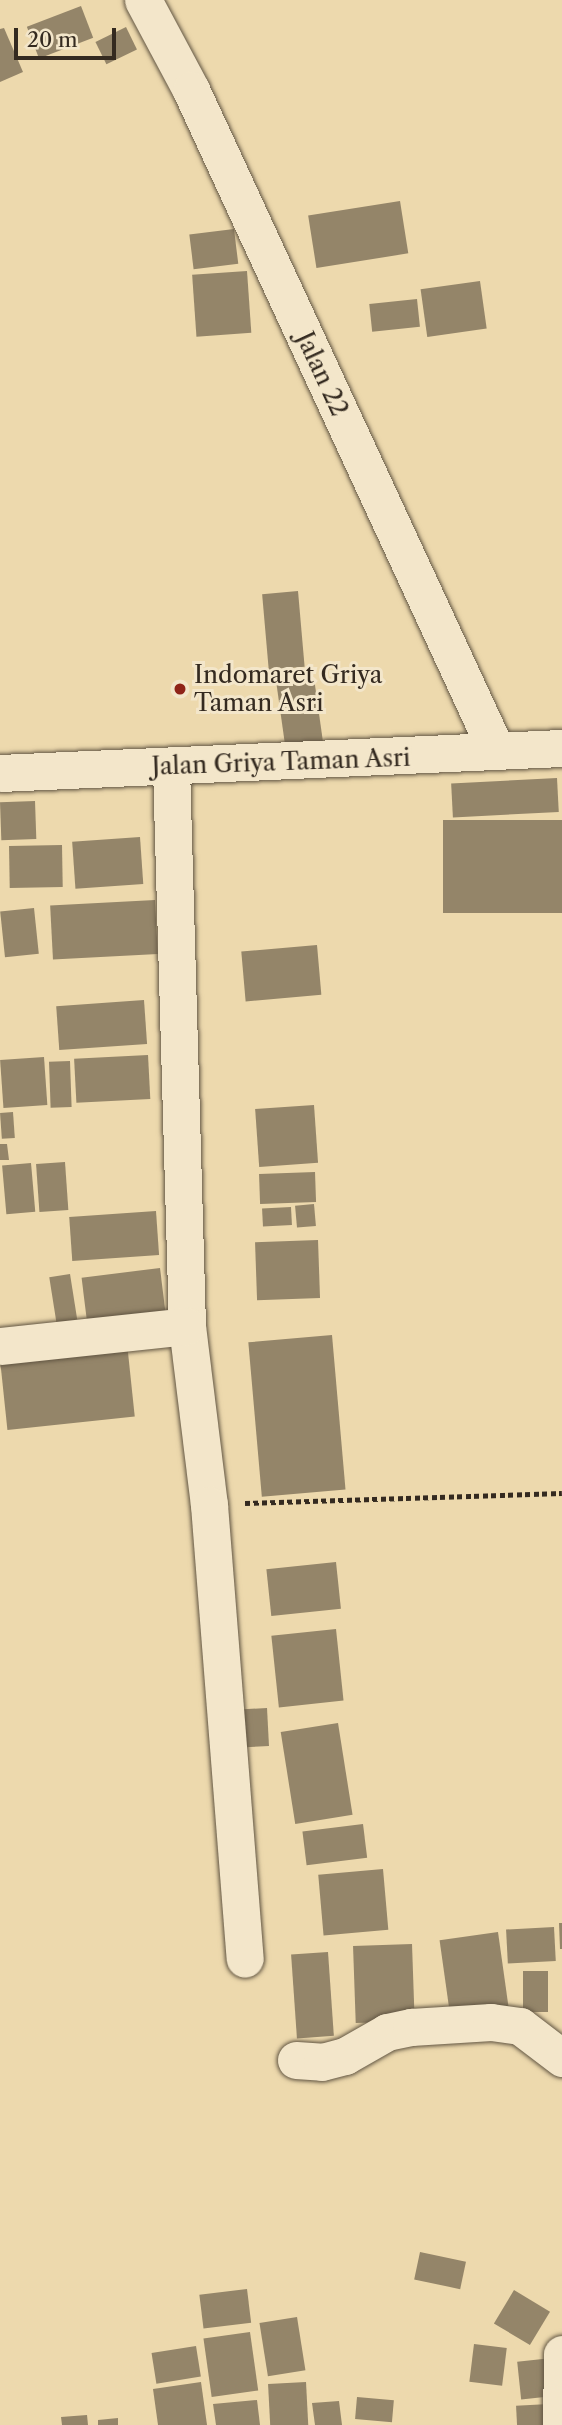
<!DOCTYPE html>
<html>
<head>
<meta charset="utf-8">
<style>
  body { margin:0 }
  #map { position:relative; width:562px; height:2425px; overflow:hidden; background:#edd9ad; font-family:"Libre Caslon Text",serif }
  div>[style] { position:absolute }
  .building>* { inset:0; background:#948569; transform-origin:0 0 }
  .path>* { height:4.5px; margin-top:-2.25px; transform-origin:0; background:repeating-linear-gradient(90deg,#342a20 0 5px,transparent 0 8.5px) }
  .roads { filter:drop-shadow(0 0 2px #625643) drop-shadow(0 0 2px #625643) }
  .minor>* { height:37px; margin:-18.5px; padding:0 18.5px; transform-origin:18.5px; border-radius:18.5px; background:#f3e6ca }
  .dots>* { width:19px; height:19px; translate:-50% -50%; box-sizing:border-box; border:4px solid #f3e6ca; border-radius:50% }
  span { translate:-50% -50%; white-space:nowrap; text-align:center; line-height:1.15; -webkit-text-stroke:6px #f3e6ca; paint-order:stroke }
  .street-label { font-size:24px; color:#342a20 }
  .poi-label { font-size:24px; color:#342a20 }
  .left { translate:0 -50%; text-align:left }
  .scale { position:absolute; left:14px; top:28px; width:102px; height:32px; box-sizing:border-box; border:4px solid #342a20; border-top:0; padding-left:9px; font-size:21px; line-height:24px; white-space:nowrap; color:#342a20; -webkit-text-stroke:5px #f3e6ca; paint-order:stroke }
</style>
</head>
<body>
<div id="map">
  <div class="building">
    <i style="left:81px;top:6px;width:34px;height:58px;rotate:69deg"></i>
    <i style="left:126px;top:27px;width:25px;height:34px;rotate:64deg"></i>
    <i style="clip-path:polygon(4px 28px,23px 72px,0 82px,0 29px)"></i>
    <i style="left:400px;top:201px;width:53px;height:93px;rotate:81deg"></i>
    <i style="left:234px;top:229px;width:35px;height:45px;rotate:83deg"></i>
    <i style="left:247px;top:271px;width:62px;height:55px;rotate:86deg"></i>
    <i style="left:480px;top:281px;width:48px;height:60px;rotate:82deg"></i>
    <i style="left:417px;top:299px;width:28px;height:48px;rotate:84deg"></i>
    <i style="left:298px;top:591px;width:76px;height:36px;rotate:85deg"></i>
    <i style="left:314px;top:678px;width:72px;height:38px;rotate:82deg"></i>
    <i style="left:557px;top:778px;width:34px;height:106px;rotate:87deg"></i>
    <i style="left:35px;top:801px;width:38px;height:35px;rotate:88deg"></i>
    <i style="left:562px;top:820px;width:93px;height:119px;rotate:90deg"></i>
    <i style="left:140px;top:837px;width:47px;height:68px;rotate:86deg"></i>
    <i style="left:62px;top:845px;width:42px;height:53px;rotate:89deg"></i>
    <i style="left:155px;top:900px;width:54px;height:105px;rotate:87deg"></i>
    <i style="left:34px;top:908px;width:46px;height:34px;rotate:84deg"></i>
    <i style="left:317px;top:945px;width:50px;height:76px;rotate:85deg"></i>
    <i style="left:144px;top:1000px;width:44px;height:88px;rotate:86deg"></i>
    <i style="left:148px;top:1055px;width:44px;height:74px;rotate:87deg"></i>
    <i style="left:44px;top:1057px;width:48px;height:44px;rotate:86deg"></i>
    <i style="left:70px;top:1061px;width:46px;height:21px;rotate:88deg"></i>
    <i style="left:314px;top:1105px;width:58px;height:59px;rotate:86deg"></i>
    <i style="left:13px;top:1112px;width:26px;height:13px;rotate:86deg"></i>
    <i style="clip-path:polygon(0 1144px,7px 1144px,9px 1160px,0 1160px)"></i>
    <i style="left:65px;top:1162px;width:48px;height:29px;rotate:86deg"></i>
    <i style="left:31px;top:1163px;width:49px;height:29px;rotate:85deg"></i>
    <i style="left:315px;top:1172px;width:30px;height:56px;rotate:88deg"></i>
    <i style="left:314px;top:1204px;width:22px;height:19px;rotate:85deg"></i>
    <i style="left:291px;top:1207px;width:18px;height:29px;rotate:87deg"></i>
    <i style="left:156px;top:1211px;width:44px;height:87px;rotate:86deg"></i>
    <i style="left:318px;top:1240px;width:58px;height:63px;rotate:88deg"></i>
    <i style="left:160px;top:1268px;width:43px;height:79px;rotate:83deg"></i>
    <i style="left:70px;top:1274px;width:57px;height:21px;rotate:81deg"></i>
    <i style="left:332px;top:1335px;width:155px;height:84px;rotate:85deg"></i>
    <i style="left:127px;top:1343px;width:74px;height:128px;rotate:84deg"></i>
    <i style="left:336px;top:1562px;width:47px;height:70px;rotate:84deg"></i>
    <i style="left:336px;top:1629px;width:72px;height:65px;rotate:84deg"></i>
    <i style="left:267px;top:1708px;width:38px;height:36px;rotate:87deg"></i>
    <i style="left:338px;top:1723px;width:93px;height:58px;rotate:81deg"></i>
    <i style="left:363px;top:1824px;width:34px;height:61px;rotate:83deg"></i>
    <i style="left:383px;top:1869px;width:61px;height:65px;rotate:85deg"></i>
    <i style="clip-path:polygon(559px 1923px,562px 1923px,562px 1949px,560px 1949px)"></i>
    <i style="left:554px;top:1927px;width:34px;height:48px;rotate:87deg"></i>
    <i style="left:498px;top:1932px;width:78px;height:59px;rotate:82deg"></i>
    <i style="left:412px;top:1944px;width:77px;height:59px;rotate:88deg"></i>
    <i style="left:328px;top:1952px;width:84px;height:37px;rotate:86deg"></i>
    <i style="left:523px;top:1971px;width:25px;height:41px"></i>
    <i style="left:420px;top:2252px;width:47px;height:28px;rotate:12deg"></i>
    <i style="left:247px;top:2289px;width:34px;height:48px;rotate:83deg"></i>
    <i style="left:514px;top:2290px;width:42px;height:39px;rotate:31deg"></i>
    <i style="left:297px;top:2317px;width:54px;height:38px;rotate:81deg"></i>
    <i style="left:250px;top:2332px;width:59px;height:47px;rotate:82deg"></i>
    <i style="left:474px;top:2344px;width:33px;height:38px;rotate:7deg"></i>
    <i style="left:196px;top:2346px;width:31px;height:45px;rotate:81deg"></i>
    <i style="left:552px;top:2358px;width:38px;height:35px;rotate:84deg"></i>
    <i style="clip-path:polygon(201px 2382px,207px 2425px,158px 2425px,153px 2389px)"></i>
    <i style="left:306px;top:2382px;width:43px;height:38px;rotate:87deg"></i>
    <i style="left:357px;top:2397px;width:37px;height:22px;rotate:5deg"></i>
    <i style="clip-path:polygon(257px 2400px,260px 2425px,216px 2425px,213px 2404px)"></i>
    <i style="clip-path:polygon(339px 2401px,342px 2425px,315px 2425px,312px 2403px)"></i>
    <i style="left:549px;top:2404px;width:21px;height:33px;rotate:87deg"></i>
    <i style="clip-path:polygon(87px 2415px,88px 2425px,62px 2425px,61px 2417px)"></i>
    <i style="clip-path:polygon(118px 2418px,118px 2425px,98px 2425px,98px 2420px)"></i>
  </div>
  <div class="path">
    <i style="left:245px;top:1503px;width:317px;rotate:-1.8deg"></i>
  </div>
  <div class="roads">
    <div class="minor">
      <i style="left:143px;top:0;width:102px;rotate:61.9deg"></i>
      <i style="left:191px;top:90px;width:727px;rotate:65.2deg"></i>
      <i style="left:171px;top:767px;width:559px;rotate:88.36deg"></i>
      <i style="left:187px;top:1326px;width:180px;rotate:83deg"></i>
      <i style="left:209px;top:1505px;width:455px;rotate:85.5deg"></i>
      <i style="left:0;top:773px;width:563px;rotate:-2.55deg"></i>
      <i style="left:0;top:1346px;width:188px;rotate:-6.1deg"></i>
      <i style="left:296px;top:2060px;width:26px;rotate:4deg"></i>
      <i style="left:322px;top:2062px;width:24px;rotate:-15deg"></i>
      <i style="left:345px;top:2056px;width:48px;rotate:-29.7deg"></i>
      <i style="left:387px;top:2032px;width:25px;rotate:-12deg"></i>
      <i style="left:411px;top:2027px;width:80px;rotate:-3.6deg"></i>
      <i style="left:491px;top:2022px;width:29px;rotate:8deg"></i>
      <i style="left:520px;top:2026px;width:53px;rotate:37.3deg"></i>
      <i style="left:561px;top:2425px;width:71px;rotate:-89.2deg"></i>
    </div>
  </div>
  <div class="dots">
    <i style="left:180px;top:689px;background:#8f2418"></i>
  </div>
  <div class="street-label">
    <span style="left:322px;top:374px;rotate:65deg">Jalan 22</span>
    <span style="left:281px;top:762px;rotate:-2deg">Jalan Griya Taman Asri</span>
  </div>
  <div class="poi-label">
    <span class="left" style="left:194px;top:689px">Indomaret Griya<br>Taman Asri</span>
  </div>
  <div class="scale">20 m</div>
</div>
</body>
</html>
